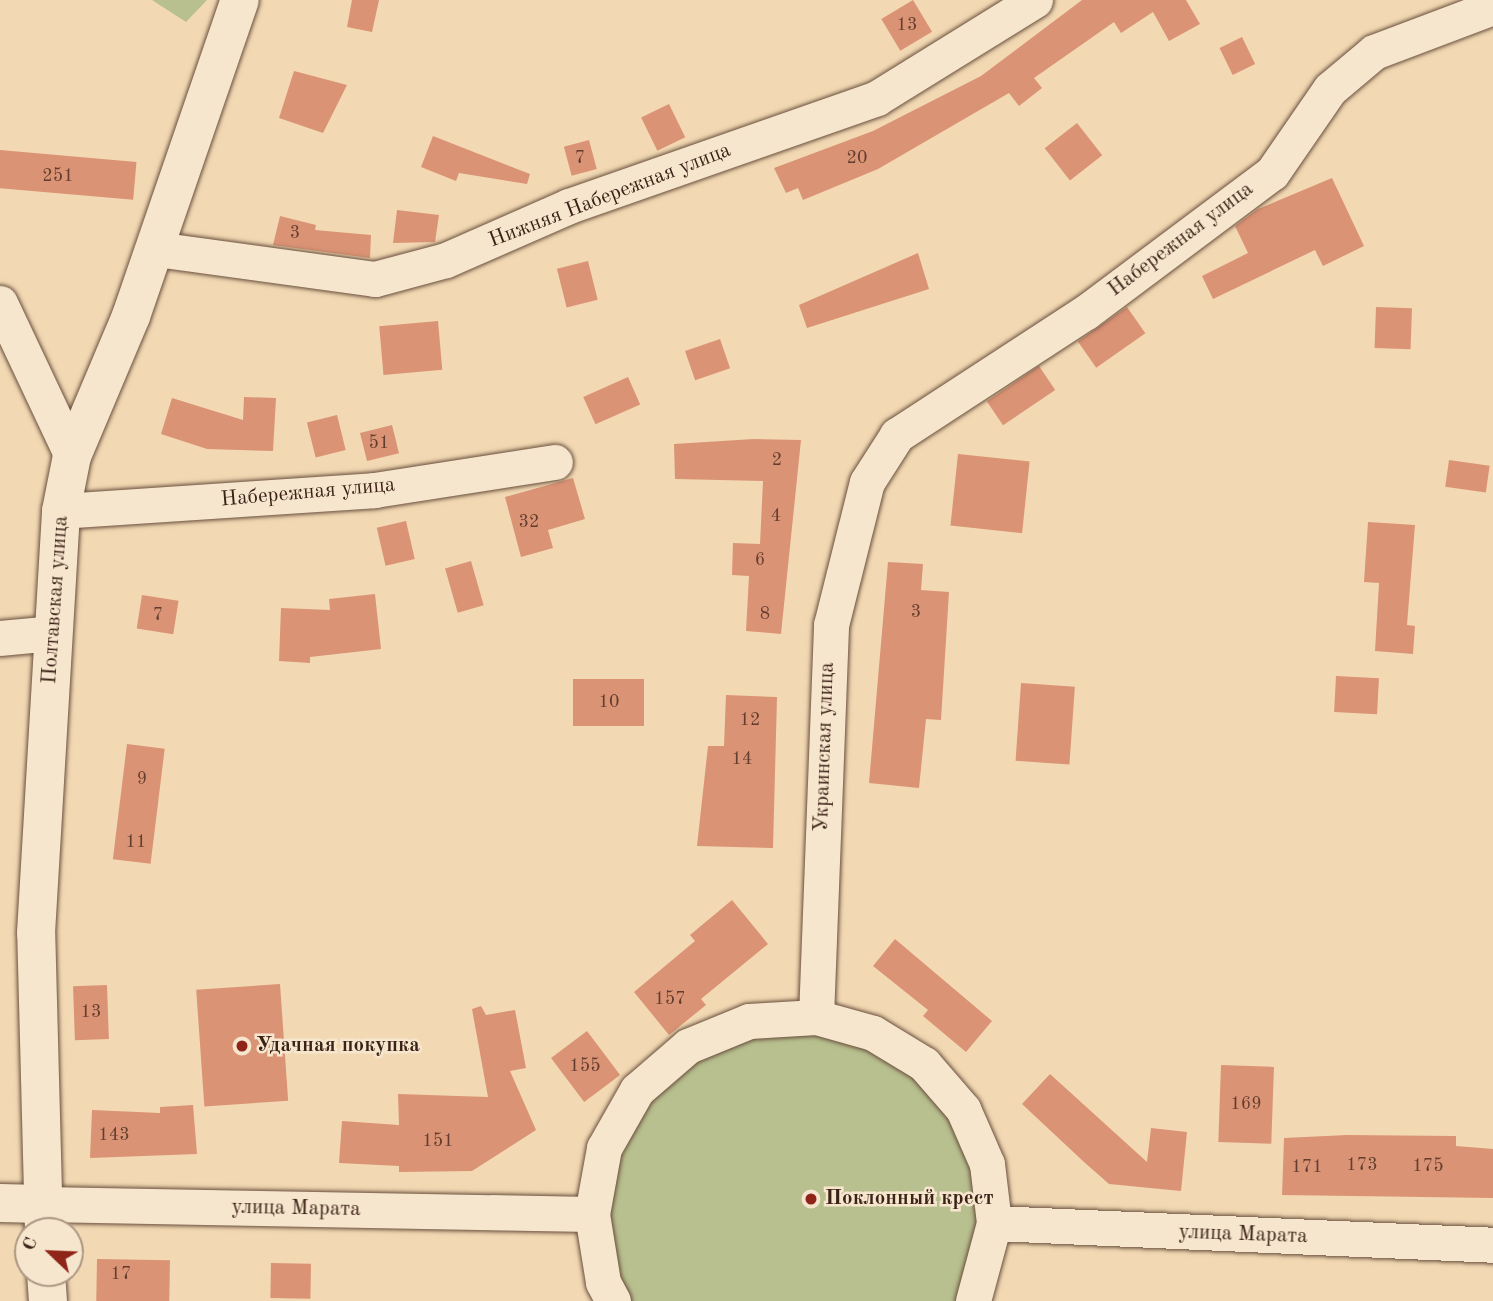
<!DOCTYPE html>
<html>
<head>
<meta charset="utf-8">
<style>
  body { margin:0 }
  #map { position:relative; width:1493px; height:1301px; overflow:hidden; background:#f2d9b3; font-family:"Old Standard TT",serif }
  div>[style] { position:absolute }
  .green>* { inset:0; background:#b8c08f }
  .building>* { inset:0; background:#db9375; transform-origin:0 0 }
  .roads { filter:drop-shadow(0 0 2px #694f3d) drop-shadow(0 0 2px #694f3d) }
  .street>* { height:35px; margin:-17.5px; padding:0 17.5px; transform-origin:17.5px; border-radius:17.5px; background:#f7e6ce }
  .secondary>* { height:38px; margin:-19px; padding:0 19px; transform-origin:19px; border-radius:19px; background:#f7e6ce }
  .dots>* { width:19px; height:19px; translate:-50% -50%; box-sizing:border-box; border:4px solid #f7e6ce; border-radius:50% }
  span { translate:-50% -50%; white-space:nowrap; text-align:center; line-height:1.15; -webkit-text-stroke:5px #f7e6ce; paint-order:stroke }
  .number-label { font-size:18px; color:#633e2e }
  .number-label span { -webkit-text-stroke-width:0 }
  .street-label { font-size:21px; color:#3b2116 }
  .poi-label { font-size:21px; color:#3b2116; font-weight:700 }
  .left { translate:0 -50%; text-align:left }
  .north { position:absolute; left:14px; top:1217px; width:70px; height:70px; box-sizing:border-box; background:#f7e6ce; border:2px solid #ac9784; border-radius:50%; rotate:293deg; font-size:19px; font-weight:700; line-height:28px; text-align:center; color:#3b2116 }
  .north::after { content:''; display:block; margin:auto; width:24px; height:32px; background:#8f2418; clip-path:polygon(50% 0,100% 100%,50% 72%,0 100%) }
</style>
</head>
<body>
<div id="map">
  <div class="green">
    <i style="clip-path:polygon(152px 0,207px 0,186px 22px)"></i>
    <i style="clip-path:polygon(816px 1017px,924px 1064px,987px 1164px,973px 1301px,613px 1301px,604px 1148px,688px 1046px)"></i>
  </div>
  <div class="building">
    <i style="clip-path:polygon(352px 0,379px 0,372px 32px,347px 27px)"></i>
    <i style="left:913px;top:0;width:37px;height:37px;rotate:59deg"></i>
    <i style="clip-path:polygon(1082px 0,1186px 0,1200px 24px,1169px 41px,1153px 12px,1121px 33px,1114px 22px,1034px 78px,1042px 88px,1019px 106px,1009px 93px,878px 169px,803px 200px,798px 188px,786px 193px,774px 168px,873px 131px,981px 76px)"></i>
    <i style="left:1242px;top:37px;width:30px;height:25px;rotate:64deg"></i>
    <i style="clip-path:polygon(294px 71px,347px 85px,323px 133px,279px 118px)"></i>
    <i style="left:669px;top:104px;width:37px;height:31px;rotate:64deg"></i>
    <i style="left:1077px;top:123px;width:41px;height:41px;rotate:52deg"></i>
    <i style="clip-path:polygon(433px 136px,530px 174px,527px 184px,459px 173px,456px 181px,421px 167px)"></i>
    <i style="left:589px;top:140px;width:30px;height:26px;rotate:75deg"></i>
    <i style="left:0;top:150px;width:137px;height:38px;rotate:5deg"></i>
    <i style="clip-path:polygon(1332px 178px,1364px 246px,1323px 266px,1315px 250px,1213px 299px,1202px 276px,1248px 253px,1235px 226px,1258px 209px)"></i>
    <i style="clip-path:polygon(397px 210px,439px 215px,435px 242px,393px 243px)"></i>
    <i style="clip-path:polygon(280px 216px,316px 225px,315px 230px,371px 235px,370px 258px,273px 245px)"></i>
    <i style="clip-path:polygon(918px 253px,929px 289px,807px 328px,799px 305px)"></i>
    <i style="left:588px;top:261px;width:40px;height:32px;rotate:76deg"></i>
    <i style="left:1127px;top:307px;width:32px;height:60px;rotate:55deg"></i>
    <i style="left:1376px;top:307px;width:36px;height:41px;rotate:2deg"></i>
    <i style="left:438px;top:321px;width:49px;height:59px;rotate:85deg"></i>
    <i style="left:720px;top:339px;width:31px;height:37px;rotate:71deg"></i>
    <i style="left:1039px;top:366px;width:29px;height:63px;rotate:56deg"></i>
    <i style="left:628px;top:377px;width:30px;height:49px;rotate:66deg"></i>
    <i style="clip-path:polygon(244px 397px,276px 398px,273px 451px,207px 449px,161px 434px,172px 398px,243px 420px)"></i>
    <i style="left:337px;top:415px;width:36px;height:31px;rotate:76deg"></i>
    <i style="left:392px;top:425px;width:29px;height:33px;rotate:76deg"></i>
    <i style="clip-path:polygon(754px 439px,801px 440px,781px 634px,746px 631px,749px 576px,732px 575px,733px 543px,760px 544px,763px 481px,675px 479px,674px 444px)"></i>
    <i style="left:958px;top:454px;width:72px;height:72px;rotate:6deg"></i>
    <i style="left:1449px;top:460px;width:41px;height:27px;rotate:8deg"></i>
    <i style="clip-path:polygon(573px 478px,585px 519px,548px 530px,553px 548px,521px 557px,505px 497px)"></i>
    <i style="left:406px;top:521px;width:39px;height:30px;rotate:77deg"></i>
    <i style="clip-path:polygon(1368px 522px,1415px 525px,1407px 625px,1415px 626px,1413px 654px,1375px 651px,1379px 583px,1364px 582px)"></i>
    <i style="left:471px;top:561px;width:46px;height:27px;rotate:74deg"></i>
    <i style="clip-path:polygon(888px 562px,923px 564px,921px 590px,949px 592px,941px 720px,926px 719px,919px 788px,869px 783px)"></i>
    <i style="clip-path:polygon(375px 594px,381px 649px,310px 657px,310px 663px,279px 661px,281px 608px,330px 610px,329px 599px)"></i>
    <i style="left:142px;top:595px;width:37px;height:34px;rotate:9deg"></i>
    <i style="left:1336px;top:676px;width:43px;height:36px;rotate:3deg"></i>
    <i style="left:573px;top:679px;width:71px;height:47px"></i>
    <i style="left:1021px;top:683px;width:54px;height:78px;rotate:4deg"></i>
    <i style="clip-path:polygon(726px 695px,777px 697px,773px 848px,697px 846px,708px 746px,724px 746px)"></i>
    <i style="left:127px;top:744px;width:38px;height:116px;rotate:7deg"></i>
    <i style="clip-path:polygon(732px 900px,768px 944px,701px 999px,706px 1005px,669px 1035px,634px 992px,695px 941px,690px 935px)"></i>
    <i style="clip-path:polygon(895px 939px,992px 1021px,966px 1052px,923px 1016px,928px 1010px,873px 966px)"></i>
    <i style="left:280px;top:984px;width:117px;height:84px;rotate:86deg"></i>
    <i style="left:107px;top:985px;width:54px;height:34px;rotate:88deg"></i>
    <i style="clip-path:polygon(481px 1006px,486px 1015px,515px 1010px,526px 1068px,510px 1071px,536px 1130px,472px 1171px,399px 1172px,399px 1166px,339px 1163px,342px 1121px,399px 1125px,398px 1094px,488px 1097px,472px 1009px)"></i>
    <i style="left:587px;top:1031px;width:55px;height:45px;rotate:53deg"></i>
    <i style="left:1221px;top:1065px;width:53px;height:77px;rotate:2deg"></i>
    <i style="clip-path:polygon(1050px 1074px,1147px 1162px,1151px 1128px,1187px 1132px,1181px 1191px,1109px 1184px,1084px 1162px,1022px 1104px)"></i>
    <i style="clip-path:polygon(193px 1105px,197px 1154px,90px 1158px,92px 1110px,160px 1113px,160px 1107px)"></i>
    <i style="clip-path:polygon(1347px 1135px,1456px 1136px,1456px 1146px,1493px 1149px,1493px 1198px,1282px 1195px,1284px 1138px)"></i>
    <i style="left:97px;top:1259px;width:73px;height:42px;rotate:1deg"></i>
    <i style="left:271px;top:1263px;width:40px;height:35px;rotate:1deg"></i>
  </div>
  <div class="roads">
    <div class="street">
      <i style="left:156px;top:249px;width:221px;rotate:7.8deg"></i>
      <i style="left:375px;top:279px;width:73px;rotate:-15deg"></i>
      <i style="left:446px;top:260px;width:134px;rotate:-23.7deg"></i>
      <i style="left:569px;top:206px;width:326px;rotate:-19.3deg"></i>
      <i style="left:877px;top:98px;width:186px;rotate:-31.8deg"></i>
      <i style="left:0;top:303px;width:169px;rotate:64.8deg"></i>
      <i style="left:61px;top:511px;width:314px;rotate:-3.8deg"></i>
      <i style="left:374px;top:490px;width:183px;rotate:-8.8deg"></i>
      <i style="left:0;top:638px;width:54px;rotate:-5.3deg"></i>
      <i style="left:816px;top:1017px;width:392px;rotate:-87.8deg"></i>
      <i style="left:831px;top:625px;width:147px;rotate:-75.9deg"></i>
      <i style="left:867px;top:482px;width:56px;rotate:-57.4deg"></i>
      <i style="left:897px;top:435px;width:225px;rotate:-33.1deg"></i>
      <i style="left:1086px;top:312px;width:232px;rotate:-36.8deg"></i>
      <i style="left:1272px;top:173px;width:102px;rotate:-55.4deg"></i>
      <i style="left:1330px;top:89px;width:57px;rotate:-40.1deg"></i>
      <i style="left:1374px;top:52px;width:127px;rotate:-20.7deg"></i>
      <i style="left:42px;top:1204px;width:550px;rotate:1.04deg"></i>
      <i style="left:994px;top:1223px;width:499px;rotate:2.5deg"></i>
      <i style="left:613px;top:1301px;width:21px;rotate:-118deg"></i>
      <i style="left:603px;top:1282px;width:69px;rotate:-99.2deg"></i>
      <i style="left:592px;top:1214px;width:67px;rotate:-79.7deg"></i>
      <i style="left:604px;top:1148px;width:67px;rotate:-60.4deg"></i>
      <i style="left:637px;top:1090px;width:67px;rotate:-40.8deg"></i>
      <i style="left:688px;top:1046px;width:66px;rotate:-22.3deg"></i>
      <i style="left:749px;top:1021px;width:67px;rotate:-3.4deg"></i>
      <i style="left:816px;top:1017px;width:59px;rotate:15.7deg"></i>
      <i style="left:873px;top:1033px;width:60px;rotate:31.3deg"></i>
      <i style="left:924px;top:1064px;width:60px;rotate:49.1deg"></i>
      <i style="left:963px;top:1109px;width:60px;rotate:66.4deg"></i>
      <i style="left:987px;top:1164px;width:59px;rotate:83.2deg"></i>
      <i style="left:994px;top:1223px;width:81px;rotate:105.1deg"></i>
    </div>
    <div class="secondary">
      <i style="left:0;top:1203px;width:42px;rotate:1.4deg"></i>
      <i style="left:44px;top:1231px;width:298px;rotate:-91.5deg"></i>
      <i style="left:36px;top:933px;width:423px;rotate:-86.6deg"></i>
      <i style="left:61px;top:511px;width:56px;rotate:-78.7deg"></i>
      <i style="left:72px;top:456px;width:152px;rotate:-67.1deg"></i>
      <i style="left:131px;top:316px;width:334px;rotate:-71deg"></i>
      <i style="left:46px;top:1273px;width:28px;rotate:86deg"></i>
    </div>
  </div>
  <div class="dots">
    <i style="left:242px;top:1046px;background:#8f2418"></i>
    <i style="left:811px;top:1199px;background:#8f2418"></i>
  </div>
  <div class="number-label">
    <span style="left:907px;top:25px">13</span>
    <span style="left:580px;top:158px">7</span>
    <span style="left:857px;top:158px">20</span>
    <span style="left:58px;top:176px">251</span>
    <span style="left:295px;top:233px">3</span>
    <span style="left:379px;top:443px">51</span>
    <span style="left:777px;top:460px">2</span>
    <span style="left:776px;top:516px">4</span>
    <span style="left:529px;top:522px">32</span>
    <span style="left:760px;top:560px">6</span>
    <span style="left:916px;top:612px">3</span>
    <span style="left:765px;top:614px">8</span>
    <span style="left:158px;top:615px">7</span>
    <span style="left:609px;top:702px">10</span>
    <span style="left:750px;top:720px">12</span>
    <span style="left:742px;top:759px">14</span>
    <span style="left:142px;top:779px">9</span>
    <span style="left:136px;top:842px">11</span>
    <span style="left:670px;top:999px">157</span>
    <span style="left:91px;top:1012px">13</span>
    <span style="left:585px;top:1066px">155</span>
    <span style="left:1246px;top:1104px">169</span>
    <span style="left:114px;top:1135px">143</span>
    <span style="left:438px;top:1141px">151</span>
    <span style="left:1362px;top:1165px">173</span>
    <span style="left:1428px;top:1166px">175</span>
    <span style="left:1307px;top:1167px">171</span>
    <span style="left:121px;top:1274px">17</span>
  </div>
  <div class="street-label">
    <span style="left:610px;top:196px;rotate:-21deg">Нижняя Набережная улица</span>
    <span style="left:1181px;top:240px;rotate:-37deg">Набережная улица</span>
    <span style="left:308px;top:493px;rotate:-5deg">Набережная улица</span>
    <span style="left:56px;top:600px;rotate:-86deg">Полтавская улица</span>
    <span style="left:825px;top:747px;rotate:-88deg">Украинская улица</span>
    <span style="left:296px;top:1209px;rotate:1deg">улица Марата</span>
    <span style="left:1243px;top:1235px;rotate:2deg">улица Марата</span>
  </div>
  <div class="poi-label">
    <span class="left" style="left:256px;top:1046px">Удачная покупка</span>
    <span class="left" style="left:825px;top:1199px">Поклонный крест</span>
  </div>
  <div class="north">С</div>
</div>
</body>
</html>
